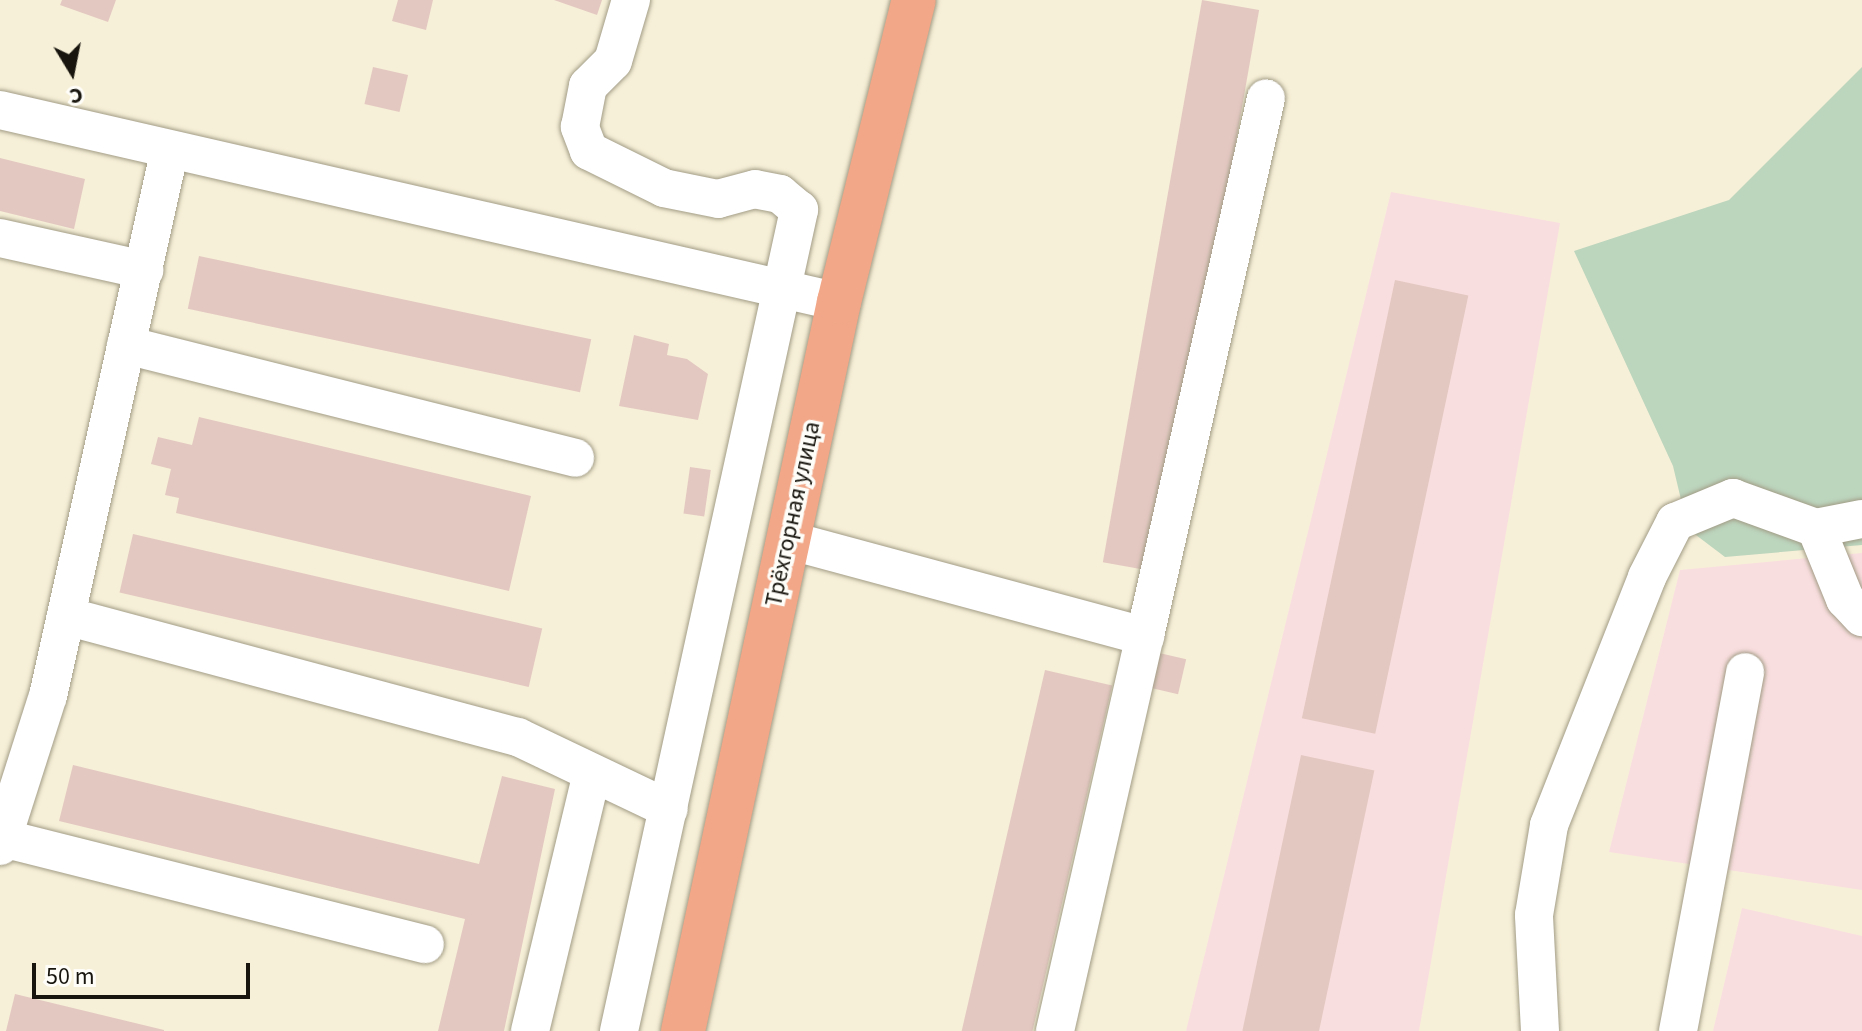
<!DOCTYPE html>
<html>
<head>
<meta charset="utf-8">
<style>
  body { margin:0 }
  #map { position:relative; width:1862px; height:1031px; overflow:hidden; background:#f7f0d8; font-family:"Source Sans 3",sans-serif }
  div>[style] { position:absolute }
  .industrial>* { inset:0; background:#f9dedf }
  .green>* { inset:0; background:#bcd5bd }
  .building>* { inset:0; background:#e3c8c1; transform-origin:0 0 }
  .roads { filter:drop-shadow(0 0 2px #a29c86) drop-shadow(0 0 2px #a29c86) }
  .minor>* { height:38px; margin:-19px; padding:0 19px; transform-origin:19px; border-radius:19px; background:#fff }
  .major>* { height:44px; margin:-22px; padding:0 22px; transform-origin:22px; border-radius:22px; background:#f1a788 }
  span { translate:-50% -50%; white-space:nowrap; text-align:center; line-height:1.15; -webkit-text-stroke:7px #fefdf8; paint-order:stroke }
  .street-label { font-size:24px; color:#17150d }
  .north { position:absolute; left:32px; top:32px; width:80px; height:80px; -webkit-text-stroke:6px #fefdf8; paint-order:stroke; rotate:170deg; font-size:22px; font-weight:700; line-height:32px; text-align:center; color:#17150d }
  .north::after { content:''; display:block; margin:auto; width:28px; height:36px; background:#17150d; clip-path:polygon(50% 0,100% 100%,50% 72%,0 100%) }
  .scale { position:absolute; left:32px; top:963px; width:218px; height:36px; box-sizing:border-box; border:4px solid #17150d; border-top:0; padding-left:10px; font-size:24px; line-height:28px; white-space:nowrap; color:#17150d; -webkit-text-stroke:6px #fefdf8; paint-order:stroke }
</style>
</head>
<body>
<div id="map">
  <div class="industrial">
    <i style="clip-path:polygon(1391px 192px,1560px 223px,1419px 1031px,1186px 1031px)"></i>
    <i style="clip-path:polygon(1862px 553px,1862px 890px,1609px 852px,1680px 570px)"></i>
    <i style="clip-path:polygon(1742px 908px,1862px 936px,1862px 1031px,1713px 1031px)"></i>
  </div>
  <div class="green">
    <i style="clip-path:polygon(1862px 67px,1862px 545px,1725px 557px,1688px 529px,1673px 466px,1574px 251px,1729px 200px)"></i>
  </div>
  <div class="building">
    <i style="clip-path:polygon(62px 0,116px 0,108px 22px,60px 5px)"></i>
    <i style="clip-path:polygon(398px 0,433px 0,426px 30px,392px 21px)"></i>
    <i style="clip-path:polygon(554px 0,602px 0,597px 15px)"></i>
    <i style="left:1202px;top:0;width:58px;height:571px;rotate:10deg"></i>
    <i style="left:373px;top:67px;width:36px;height:38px;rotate:13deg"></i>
    <i style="clip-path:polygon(0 158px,85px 179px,74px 229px,0 211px)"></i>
    <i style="left:199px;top:256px;width:401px;height:54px;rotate:12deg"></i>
    <i style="left:1395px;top:280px;width:75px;height:448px;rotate:12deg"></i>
    <i style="clip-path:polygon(634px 335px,669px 344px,667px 355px,687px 359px,708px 374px,698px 420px,619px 406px)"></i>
    <i style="clip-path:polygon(199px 417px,531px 496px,509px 591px,176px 513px,179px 498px,165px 495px,171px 469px,151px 464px,158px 437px,192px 445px)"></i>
    <i style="left:690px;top:467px;width:21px;height:47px;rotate:8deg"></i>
    <i style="left:133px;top:534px;width:420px;height:60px;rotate:13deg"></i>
    <i style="left:1155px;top:652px;width:32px;height:36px;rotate:13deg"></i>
    <i style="left:1045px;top:670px;width:69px;height:371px;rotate:13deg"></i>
    <i style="left:1301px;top:755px;width:75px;height:282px;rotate:12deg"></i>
    <i style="clip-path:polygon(73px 765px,479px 864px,502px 776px,555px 789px,504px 1031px,438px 1031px,465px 919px,59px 821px)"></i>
    <i style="clip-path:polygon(15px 994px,164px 1030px,164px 1031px,6px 1031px)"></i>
  </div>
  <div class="roads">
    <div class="minor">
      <i style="left:0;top:110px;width:861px;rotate:12.89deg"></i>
      <i style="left:0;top:238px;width:148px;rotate:12.5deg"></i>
      <i style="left:126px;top:345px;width:463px;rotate:14.1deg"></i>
      <i style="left:1816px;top:528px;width:77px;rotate:67.8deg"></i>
      <i style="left:1845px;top:599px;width:25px;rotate:47deg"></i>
      <i style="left:788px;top:540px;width:370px;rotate:15.1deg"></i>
      <i style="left:1145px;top:636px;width:551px;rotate:-77.32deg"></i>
      <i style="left:66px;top:616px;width:468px;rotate:15deg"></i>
      <i style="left:518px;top:737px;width:167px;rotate:25.5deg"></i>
      <i style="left:2px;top:838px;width:436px;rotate:14.1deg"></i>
      <i style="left:0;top:846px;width:157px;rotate:-72.3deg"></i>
      <i style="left:48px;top:696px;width:560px;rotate:-77.43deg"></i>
      <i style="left:530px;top:1031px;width:265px;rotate:-76.5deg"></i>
      <i style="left:619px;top:1031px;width:841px;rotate:-77.63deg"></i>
      <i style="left:799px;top:210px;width:25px;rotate:-140deg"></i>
      <i style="left:780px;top:194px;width:25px;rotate:-169deg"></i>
      <i style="left:755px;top:189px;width:38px;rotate:165deg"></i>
      <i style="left:718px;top:199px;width:55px;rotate:-168.5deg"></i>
      <i style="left:664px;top:188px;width:84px;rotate:-153.7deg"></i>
      <i style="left:589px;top:151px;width:26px;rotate:-111deg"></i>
      <i style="left:580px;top:127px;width:42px;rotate:-79deg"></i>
      <i style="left:588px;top:86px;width:35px;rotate:-45deg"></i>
      <i style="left:613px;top:61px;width:64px;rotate:-73.6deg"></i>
      <i style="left:1055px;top:1031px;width:405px;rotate:-77.2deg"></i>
      <i style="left:1540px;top:1031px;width:116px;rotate:-93deg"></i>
      <i style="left:1534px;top:915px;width:91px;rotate:-80.5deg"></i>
      <i style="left:1549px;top:825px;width:267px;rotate:-68.4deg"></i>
      <i style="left:1647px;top:577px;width:62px;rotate:-63deg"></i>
      <i style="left:1675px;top:522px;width:63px;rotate:-22.5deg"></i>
      <i style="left:1733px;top:498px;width:88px;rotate:19.9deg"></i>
      <i style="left:1816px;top:528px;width:47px;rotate:-11.1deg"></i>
      <i style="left:1678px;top:1031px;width:365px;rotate:-79.4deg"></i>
    </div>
    <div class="major">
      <i style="left:683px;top:1031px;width:746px;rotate:-77.92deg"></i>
      <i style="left:839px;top:302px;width:311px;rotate:-76.1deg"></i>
    </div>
  </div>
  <div class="street-label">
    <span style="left:793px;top:514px;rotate:-78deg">Трёхгорная улица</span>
  </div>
  <div class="north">С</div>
  <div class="scale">50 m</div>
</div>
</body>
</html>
